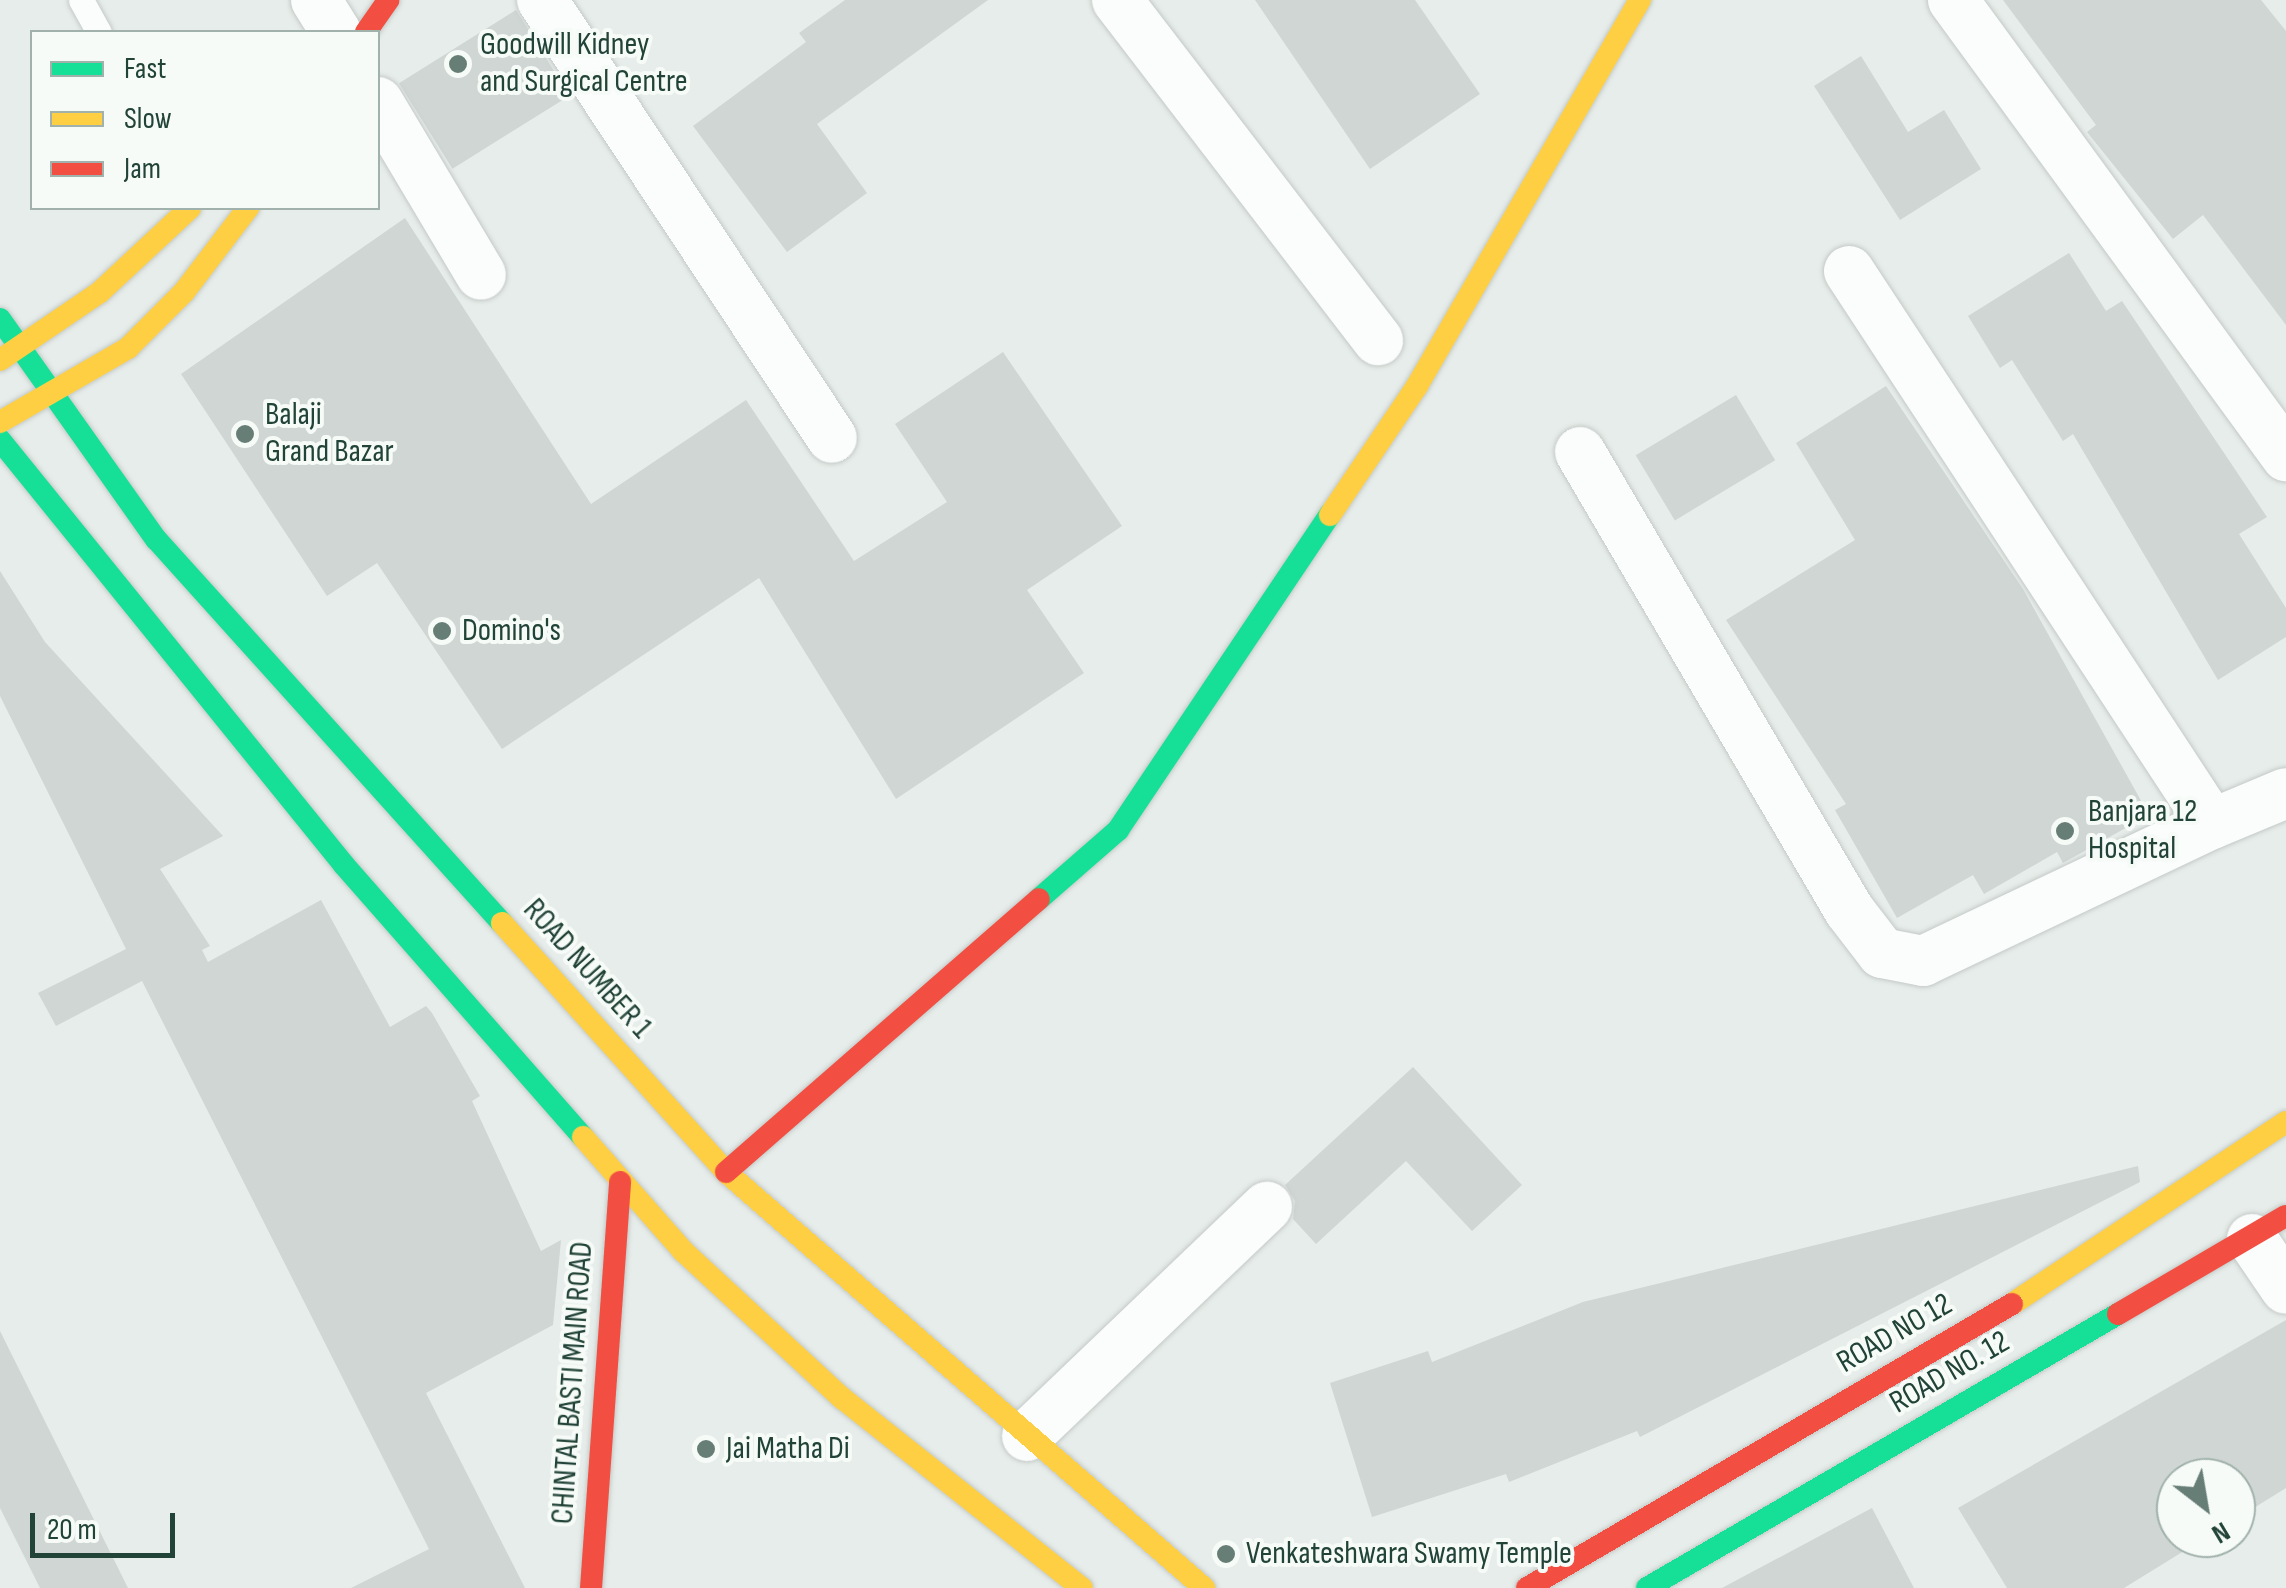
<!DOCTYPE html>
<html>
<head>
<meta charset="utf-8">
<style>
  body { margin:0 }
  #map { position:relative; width:2286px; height:1588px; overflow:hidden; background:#e7edea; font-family:"Sofia Sans Condensed",sans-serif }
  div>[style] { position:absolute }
  .building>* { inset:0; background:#cfd6d3; transform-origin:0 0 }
  .roads { filter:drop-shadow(0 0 2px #c4cac7) drop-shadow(0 0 2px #c4cac7) }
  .lane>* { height:25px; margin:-12.5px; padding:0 12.5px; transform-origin:12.5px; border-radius:12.5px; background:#fbfcfc }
  .street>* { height:50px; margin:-25px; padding:0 25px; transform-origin:25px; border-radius:25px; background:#fbfcfc }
  .fast>* { height:22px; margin:-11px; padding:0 11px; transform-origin:11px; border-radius:11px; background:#16e098 }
  .slow>* { height:22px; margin:-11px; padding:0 11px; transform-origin:11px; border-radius:11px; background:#ffcf43 }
  .jam>* { height:22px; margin:-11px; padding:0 11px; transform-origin:11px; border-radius:11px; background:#f24e42 }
  .dots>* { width:28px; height:28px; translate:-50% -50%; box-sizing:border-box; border:5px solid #f6fbf8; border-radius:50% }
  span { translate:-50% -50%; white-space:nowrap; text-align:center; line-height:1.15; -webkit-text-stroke:8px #f6fbf8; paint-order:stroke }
  .poi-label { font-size:32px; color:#224337 }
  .left { translate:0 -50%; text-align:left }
  .street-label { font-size:32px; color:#224337 }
  .legend { position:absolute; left:30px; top:30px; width:350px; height:180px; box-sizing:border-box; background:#f6fbf8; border:2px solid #a1b1ab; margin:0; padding:12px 18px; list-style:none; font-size:30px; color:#224337 }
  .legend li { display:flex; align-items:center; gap:20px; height:50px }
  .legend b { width:50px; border:2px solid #a1b1ab }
  .north { position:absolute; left:2156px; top:1458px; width:100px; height:100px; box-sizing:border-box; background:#f6fbf8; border:2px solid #a1b1ab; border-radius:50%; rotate:149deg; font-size:28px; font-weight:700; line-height:40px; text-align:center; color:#224337 }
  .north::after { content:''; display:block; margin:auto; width:35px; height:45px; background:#677e76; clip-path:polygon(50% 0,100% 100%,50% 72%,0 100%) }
  .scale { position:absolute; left:30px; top:1513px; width:145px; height:45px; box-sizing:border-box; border:5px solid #224337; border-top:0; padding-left:12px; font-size:30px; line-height:35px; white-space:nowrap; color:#224337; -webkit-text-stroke:8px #f6fbf8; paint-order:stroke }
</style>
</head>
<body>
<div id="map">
  <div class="building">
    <i style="clip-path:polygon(845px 0,988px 0,817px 124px,867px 193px,787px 252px,693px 126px,806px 42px,799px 33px)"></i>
    <i style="clip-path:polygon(1255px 0,1415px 0,1480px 94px,1370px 169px)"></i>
    <i style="clip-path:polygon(2003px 0,2261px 0,2286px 31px,2286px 325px,2203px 215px,2173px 239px,2087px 132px,2096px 125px)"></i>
    <i style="left:516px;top:10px;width:101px;height:138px;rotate:58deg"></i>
    <i style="clip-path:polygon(1861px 56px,1908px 132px,1944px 110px,1981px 169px,1900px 220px,1814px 86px)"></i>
    <i style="clip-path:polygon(405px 218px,591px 504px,746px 400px,854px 561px,947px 502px,895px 424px,1003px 352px,1122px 526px,1027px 590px,1084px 673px,896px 799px,759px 578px,502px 749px,377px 563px,327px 596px,181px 374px)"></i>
    <i style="clip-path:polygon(2069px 253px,2106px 311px,2122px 301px,2267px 517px,2239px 534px,2286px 608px,2286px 637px,2218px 680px,2073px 434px,2063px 441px,2012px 360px,2000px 368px,1968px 316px)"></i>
    <i style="clip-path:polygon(1886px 386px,2023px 589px,2149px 815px,2063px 863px,2057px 852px,1984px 894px,1973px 875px,1897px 918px,1835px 810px,1846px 804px,1726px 620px,1855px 540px,1796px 443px)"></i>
    <i style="left:1736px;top:395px;width:76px;height:117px;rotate:59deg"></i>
    <i style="clip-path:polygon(0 571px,45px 642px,223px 836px,160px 869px,210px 946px,202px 950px,208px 962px,321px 900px,390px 1027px,426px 1006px,432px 1013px,480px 1096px,472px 1101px,541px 1251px,561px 1240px,553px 1325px,426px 1393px,525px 1588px,351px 1588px,429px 1549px,142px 981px,56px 1026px,38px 993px,126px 949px,0 696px)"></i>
    <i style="clip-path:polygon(1413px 1067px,1522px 1185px,1472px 1231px,1406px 1161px,1316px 1244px,1293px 1219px,1295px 1201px,1285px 1185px)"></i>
    <i style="clip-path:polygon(2138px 1166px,2140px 1182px,1640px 1437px,1637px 1431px,1509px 1482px,1506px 1474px,1372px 1517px,1330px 1383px,1428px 1351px,1432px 1362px,1583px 1302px)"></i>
    <i style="clip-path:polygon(2286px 1320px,2286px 1488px,2236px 1519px,2236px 1478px,2176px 1478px,2176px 1538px,2205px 1538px,2124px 1588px,2007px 1588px,1958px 1508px)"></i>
    <i style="clip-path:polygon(0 1331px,128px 1588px,40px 1588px,0 1508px)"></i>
    <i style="clip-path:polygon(1872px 1508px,1914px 1588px,1722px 1588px)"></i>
  </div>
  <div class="roads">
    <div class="lane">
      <i style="left:81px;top:0;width:37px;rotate:61deg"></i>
    </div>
    <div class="street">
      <i style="left:316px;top:0;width:38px;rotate:58deg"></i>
      <i style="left:542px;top:0;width:525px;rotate:56.49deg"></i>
      <i style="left:1117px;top:0;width:429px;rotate:52.5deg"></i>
      <i style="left:1953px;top:0;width:565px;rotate:53.86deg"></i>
      <i style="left:378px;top:102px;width:201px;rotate:59.2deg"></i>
      <i style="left:1849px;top:271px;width:661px;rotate:56.72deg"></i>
      <i style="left:2212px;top:824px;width:80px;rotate:-22.7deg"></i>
      <i style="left:1580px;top:452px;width:531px;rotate:59.57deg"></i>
      <i style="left:1849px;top:910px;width:54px;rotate:52.5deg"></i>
      <i style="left:1882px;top:953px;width:42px;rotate:11deg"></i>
      <i style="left:1923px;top:961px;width:320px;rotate:-25.4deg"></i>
      <i style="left:2252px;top:1239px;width:60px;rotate:55.8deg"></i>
      <i style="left:1027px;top:1436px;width:332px;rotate:-43.7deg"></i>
    </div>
    <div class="fast">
      <i style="left:0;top:319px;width:270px;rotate:54.7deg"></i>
      <i style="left:156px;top:539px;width:517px;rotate:47.98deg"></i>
      <i style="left:0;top:440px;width:547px;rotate:51.01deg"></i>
      <i style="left:344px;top:865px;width:362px;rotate:48.7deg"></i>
      <i style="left:1039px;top:899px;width:105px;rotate:-41.1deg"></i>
      <i style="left:1118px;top:830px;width:380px;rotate:-56.1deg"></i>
      <i style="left:1647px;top:1588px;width:545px;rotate:-30.19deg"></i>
    </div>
    <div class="slow">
      <i style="left:0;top:360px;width:121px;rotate:-34.2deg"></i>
      <i style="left:100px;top:292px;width:123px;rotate:-43deg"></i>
      <i style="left:0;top:422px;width:148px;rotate:-30deg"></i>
      <i style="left:128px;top:348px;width:79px;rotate:-45deg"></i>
      <i style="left:184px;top:292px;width:106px;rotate:-52.7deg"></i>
      <i style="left:1330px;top:515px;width:156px;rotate:-56deg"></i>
      <i style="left:1417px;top:386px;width:446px;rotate:-60deg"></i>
      <i style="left:502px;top:923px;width:335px;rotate:48deg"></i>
      <i style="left:726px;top:1172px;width:634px;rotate:41.03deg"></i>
      <i style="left:583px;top:1137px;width:152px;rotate:48.7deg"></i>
      <i style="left:683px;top:1251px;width:217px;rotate:42.8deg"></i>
      <i style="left:842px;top:1398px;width:306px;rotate:38.4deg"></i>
      <i style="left:2012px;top:1304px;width:329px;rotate:-33.6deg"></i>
    </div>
    <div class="jam">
      <i style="left:366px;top:32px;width:39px;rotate:-55deg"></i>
      <i style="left:726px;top:1172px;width:415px;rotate:-41.1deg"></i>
      <i style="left:2118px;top:1314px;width:194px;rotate:-30.3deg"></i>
      <i style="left:591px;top:1588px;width:407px;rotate:-85.9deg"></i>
      <i style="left:1527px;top:1588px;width:562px;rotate:-30.35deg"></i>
    </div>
  </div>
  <div class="dots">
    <i style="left:458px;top:64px;background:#677e76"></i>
    <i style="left:245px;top:434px;background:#677e76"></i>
    <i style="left:442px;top:631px;background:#677e76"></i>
    <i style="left:2065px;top:831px;background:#677e76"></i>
    <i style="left:706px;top:1449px;background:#677e76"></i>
    <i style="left:1226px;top:1554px;background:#677e76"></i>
  </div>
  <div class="poi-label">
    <span class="left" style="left:480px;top:64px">Goodwill Kidney<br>and Surgical Centre</span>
    <span class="left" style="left:265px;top:434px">Balaji<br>Grand Bazar</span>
    <span class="left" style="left:462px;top:631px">Domino's</span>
    <span class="left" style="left:2088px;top:831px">Banjara 12<br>Hospital</span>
    <span class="left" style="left:726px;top:1449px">Jai Matha Di</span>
    <span class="left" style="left:1246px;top:1554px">Venkateshwara Swamy Temple</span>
  </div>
  <div class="street-label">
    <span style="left:587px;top:969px;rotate:48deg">ROAD NUMBER 1</span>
    <span style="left:1895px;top:1334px;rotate:-30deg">ROAD NO 12</span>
    <span style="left:1950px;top:1373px;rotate:-30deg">ROAD NO. 12</span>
    <span style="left:573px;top:1383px;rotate:-86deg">CHINTAL BASTI MAIN ROAD</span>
  </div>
  <ul class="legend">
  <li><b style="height:12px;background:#16e098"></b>Fast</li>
  <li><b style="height:12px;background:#ffcf43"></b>Slow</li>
  <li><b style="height:12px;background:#f24e42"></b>Jam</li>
  </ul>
  <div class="north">N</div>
  <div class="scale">20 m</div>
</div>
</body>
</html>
